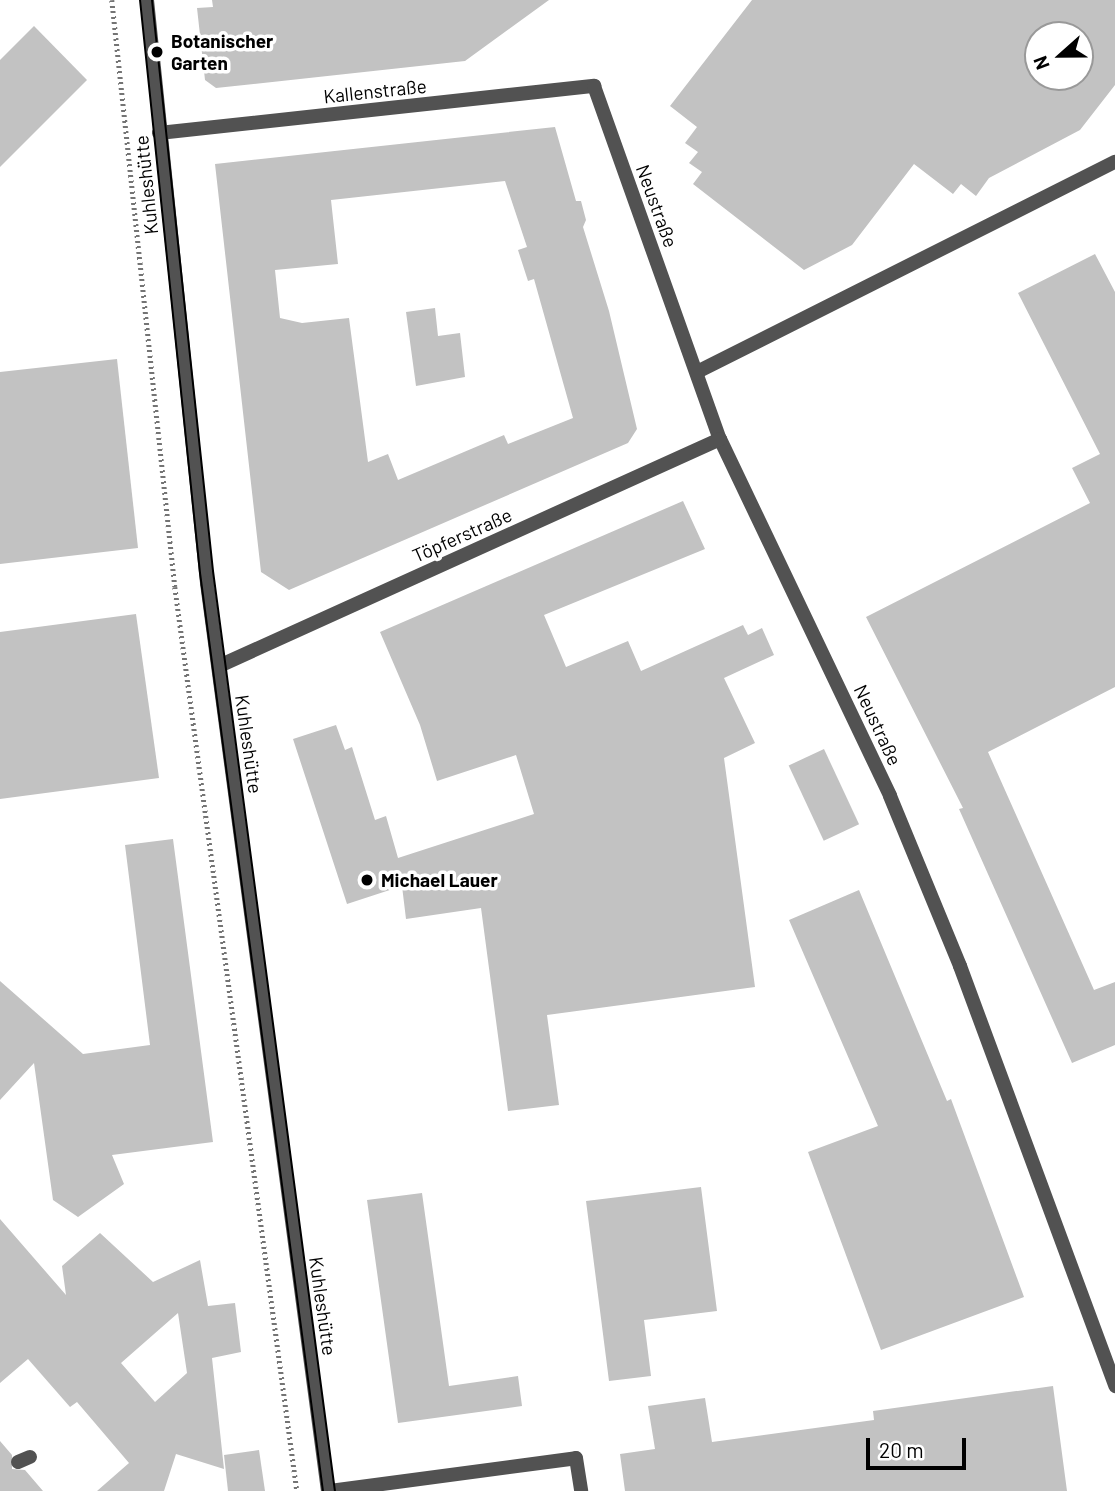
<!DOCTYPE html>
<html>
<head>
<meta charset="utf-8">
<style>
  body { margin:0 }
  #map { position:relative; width:1115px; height:1491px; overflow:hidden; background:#fff; font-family:Barlow,sans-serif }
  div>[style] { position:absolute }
  .building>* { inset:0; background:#c2c2c2; transform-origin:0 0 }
  .path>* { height:4.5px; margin-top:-2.25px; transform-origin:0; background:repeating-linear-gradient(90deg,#747474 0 2px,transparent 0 5.5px) }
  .service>* { height:14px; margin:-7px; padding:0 7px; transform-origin:7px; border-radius:7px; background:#525252 }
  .minor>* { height:14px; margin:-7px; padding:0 7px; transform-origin:7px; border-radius:7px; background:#525252 }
  .tertiary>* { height:14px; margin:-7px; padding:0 7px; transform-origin:7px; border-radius:7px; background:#525252 }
  .tram>* { height:2px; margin:-1px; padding:0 1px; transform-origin:1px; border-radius:1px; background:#000 }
  .dots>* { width:19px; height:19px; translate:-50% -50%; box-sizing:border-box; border:4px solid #fff; border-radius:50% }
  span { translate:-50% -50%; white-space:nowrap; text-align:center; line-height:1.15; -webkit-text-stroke:7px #fff; paint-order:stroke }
  .poi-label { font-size:19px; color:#000; font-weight:700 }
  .left { translate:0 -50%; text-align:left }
  .street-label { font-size:19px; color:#000 }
  .north { position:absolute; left:1024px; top:21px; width:70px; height:70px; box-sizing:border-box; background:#fff; border:2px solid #999; border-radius:50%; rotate:249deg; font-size:19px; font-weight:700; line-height:28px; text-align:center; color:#000 }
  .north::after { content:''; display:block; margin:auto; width:24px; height:32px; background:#000; clip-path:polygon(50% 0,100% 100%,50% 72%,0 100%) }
  .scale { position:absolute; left:866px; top:1438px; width:100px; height:32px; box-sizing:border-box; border:4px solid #000; border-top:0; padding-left:9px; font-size:21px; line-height:24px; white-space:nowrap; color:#000; -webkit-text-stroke:5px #fff; paint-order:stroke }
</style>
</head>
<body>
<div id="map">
  <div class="building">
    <i style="clip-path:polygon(212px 0,549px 0,465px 61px,216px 88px,205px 80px,197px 8px,213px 7px)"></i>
    <i style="clip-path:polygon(evenodd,752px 0,1115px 0,1115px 85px,1080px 130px,989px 178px,976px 196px,961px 184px,953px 194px,914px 164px,852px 245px,804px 270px,693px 184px,702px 172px,689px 163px,698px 152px,685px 143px,697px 127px,670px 106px,752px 0,1038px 35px,1080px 35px,1080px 77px,1038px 77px,1038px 35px)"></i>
    <i style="clip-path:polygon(34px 26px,87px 80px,0 167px,0 60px)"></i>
    <i style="clip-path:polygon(evenodd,555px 127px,576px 201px,581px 201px,586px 220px,583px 227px,609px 311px,637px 429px,628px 443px,289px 590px,261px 572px,215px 164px,555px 127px,505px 181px,527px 247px,518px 250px,528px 281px,534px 279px,573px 418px,508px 444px,504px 435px,398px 480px,388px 454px,368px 462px,349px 318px,302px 323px,280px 318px,275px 270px,338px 264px,331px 200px,505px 181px)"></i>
    <i style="clip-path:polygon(1095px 254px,1115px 292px,1115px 687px,988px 752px,1094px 990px,1115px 982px,1115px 1045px,1072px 1063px,959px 809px,963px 808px,866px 617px,1090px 503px,1072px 468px,1100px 454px,1018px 293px)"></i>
    <i style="clip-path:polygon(435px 308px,438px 336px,460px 333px,465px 377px,416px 386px,406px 312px)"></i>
    <i style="clip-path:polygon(117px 359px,138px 548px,0 564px,0 372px)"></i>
    <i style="clip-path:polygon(683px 501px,705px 549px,544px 615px,566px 667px,628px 641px,641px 671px,743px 625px,748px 635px,762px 628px,774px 655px,724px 678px,755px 743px,724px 758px,755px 987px,547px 1015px,559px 1105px,508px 1111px,481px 908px,406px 919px,402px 886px,347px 904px,293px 739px,336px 725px,345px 750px,352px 747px,375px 820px,386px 816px,398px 858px,534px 814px,516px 755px,437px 781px,420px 725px,380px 632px)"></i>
    <i style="clip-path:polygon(136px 614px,159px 778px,0 799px,0 632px)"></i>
    <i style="left:824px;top:749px;width:83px;height:39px;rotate:65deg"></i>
    <i style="clip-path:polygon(173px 839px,213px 1142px,112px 1155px,124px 1184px,78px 1217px,53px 1200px,34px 1063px,0 1100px,0 981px,83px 1054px,150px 1045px,125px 845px)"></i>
    <i style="clip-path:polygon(859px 890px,947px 1101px,951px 1099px,1024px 1297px,881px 1350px,808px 1152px,878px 1126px,789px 920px)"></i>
    <i style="clip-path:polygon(701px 1187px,717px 1311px,644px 1320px,651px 1376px,609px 1381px,586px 1201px)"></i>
    <i style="clip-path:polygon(422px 1193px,449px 1386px,518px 1376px,522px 1406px,398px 1423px,367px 1200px)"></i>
    <i style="clip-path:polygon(evenodd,0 1219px,66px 1295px,62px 1266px,100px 1233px,153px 1282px,200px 1260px,208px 1306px,235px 1303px,241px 1352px,212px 1358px,224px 1469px,176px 1454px,164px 1491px,97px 1491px,129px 1463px,77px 1402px,70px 1407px,28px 1359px,0 1383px,0 1219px,178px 1313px,187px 1373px,155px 1402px,121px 1363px,178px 1313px)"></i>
    <i style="clip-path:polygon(1053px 1386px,1067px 1491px,625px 1491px,620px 1454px,655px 1449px,648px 1406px,705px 1398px,712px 1442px,874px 1420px,873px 1411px)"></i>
    <i style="clip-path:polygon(0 1441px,12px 1455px,12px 1469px,25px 1470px,43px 1491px,0 1491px)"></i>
    <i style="clip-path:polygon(259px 1450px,265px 1491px,228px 1491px,224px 1455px)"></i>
  </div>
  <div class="path">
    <i style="left:112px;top:0;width:590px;rotate:83.87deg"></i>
    <i style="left:175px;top:587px;width:912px;rotate:82.31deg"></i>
  </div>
  <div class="service">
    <i style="left:697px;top:372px;width:468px;rotate:-26.7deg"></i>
    <i style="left:18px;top:1462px;width:13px;rotate:-23deg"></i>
    <i style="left:330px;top:1491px;width:248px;rotate:-7.6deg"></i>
    <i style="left:576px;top:1458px;width:33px;rotate:81deg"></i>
  </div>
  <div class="minor">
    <i style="left:159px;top:133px;width:438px;rotate:-6.2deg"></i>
    <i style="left:594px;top:86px;width:375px;rotate:70.4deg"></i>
    <i style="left:720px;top:439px;width:395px;rotate:64.5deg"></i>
    <i style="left:890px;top:796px;width:184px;rotate:67.6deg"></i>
    <i style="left:960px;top:966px;width:448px;rotate:69.7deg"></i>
    <i style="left:219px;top:666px;width:550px;rotate:-24.37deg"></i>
  </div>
  <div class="tertiary">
    <i style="left:147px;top:0;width:586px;rotate:84.12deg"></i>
    <i style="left:207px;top:583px;width:916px;rotate:82.41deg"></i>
  </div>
  <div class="tram">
    <i style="left:140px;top:0;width:576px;rotate:84.02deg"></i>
    <i style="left:200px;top:573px;width:926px;rotate:82.37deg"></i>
    <i style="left:152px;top:0;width:574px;rotate:83.9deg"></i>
    <i style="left:213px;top:571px;width:928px;rotate:82.45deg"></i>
  </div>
  <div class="dots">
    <i style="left:157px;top:52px;background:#000"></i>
    <i style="left:367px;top:880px;background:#000"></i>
  </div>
  <div class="poi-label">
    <span class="left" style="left:171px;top:52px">Botanischer<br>Garten</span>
    <span class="left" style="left:381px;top:880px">Michael Lauer</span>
  </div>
  <div class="street-label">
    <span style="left:375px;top:91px;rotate:-6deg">Kallenstraße</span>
    <span style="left:146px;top:185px;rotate:-96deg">Kuhleshütte</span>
    <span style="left:657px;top:206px;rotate:70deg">Neustraße</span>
    <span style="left:462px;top:535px;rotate:-24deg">Töpferstraße</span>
    <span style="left:878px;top:725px;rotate:65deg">Neustraße</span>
    <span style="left:249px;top:744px;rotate:82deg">Kuhleshütte</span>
    <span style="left:323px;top:1306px;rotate:82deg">Kuhleshütte</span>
  </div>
  <div class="north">N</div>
  <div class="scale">20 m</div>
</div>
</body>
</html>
